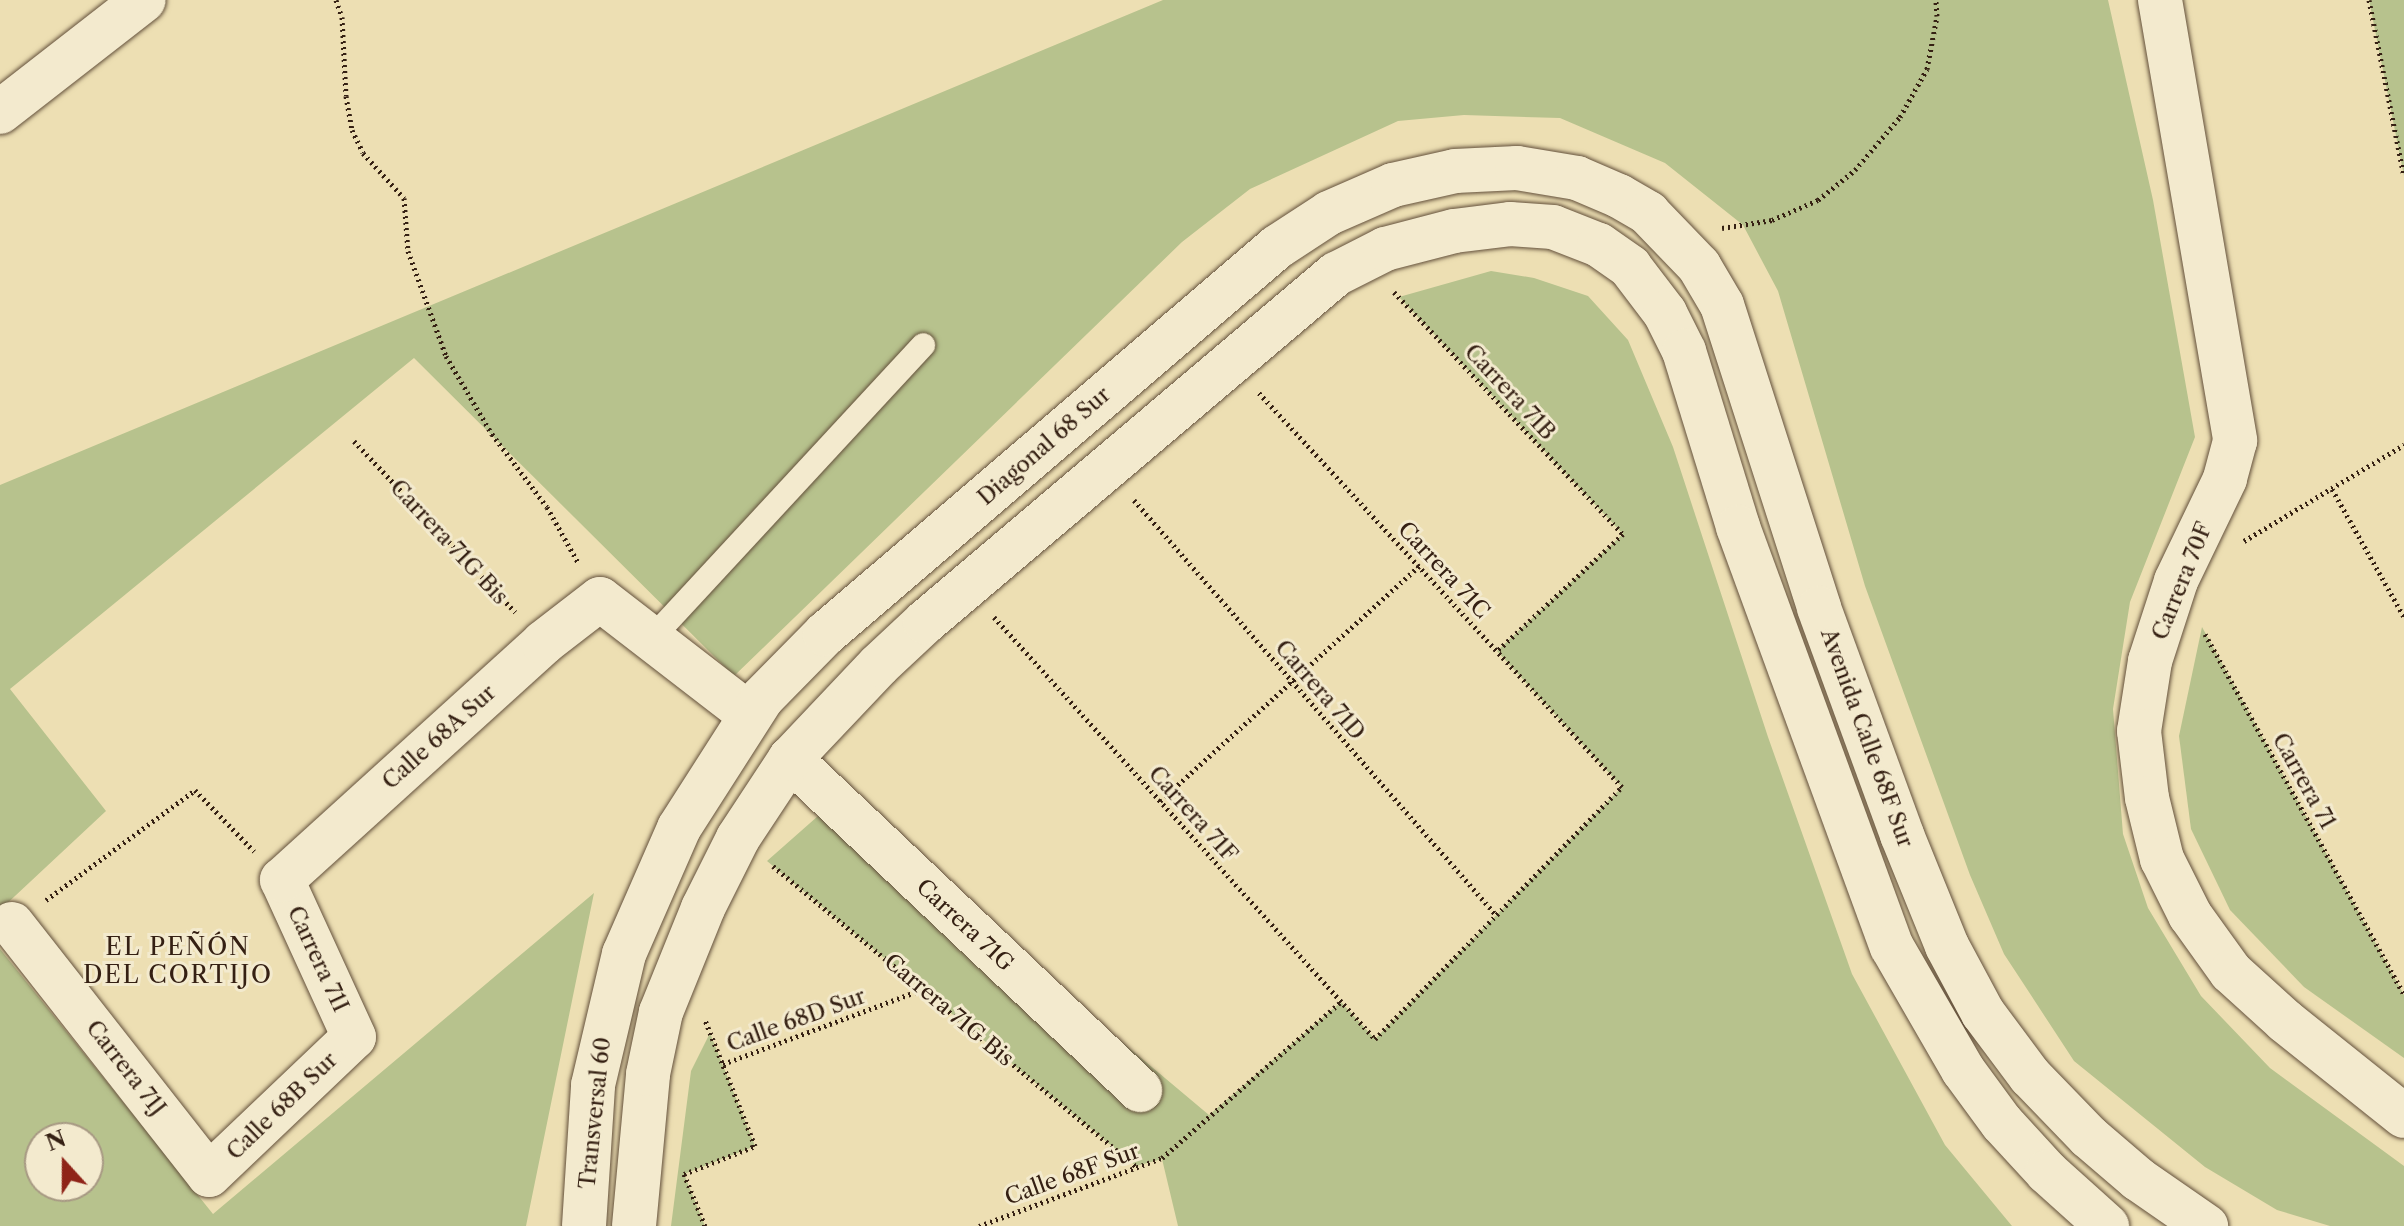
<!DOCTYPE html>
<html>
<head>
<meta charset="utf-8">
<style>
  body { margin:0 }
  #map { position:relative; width:2404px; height:1226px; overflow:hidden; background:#eddfb3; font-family:"Libre Caslon Text",serif }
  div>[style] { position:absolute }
  .green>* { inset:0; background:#b7c28d }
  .path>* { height:5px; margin-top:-2.5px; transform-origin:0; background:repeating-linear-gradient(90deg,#352013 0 2px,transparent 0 6px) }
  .roads { filter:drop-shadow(0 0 2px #63503b) drop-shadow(0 0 2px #63503b) }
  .service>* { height:24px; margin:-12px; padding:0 12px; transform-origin:12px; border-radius:12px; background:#f3eace }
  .minor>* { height:44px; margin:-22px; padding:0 22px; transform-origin:22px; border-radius:22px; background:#f3eace }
  .tertiary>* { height:44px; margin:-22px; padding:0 22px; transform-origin:22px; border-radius:22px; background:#f3eace }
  span { translate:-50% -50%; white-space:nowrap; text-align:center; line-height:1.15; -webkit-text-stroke:6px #f3eace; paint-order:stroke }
  .street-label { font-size:22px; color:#352013 }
  .neighbourhood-label { font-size:24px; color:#352013; letter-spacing:2px }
  .north { position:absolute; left:24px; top:1122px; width:80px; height:80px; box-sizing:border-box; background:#f3eace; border:2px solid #a79983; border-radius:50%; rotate:339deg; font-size:22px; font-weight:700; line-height:32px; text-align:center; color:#352013 }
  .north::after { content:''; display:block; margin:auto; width:28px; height:36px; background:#8f2418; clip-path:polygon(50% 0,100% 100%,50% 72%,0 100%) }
</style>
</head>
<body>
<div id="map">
  <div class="green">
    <i style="clip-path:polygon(1163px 0,2108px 0,2153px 200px,2195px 437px,2130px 602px,2113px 709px,2123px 834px,2148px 908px,2201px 996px,2270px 1068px,2404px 1166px,2404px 1226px,2330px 1226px,2277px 1210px,2205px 1167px,2074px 1061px,2004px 954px,1970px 875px,1865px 586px,1778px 291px,1743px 225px,1665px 163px,1560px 118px,1464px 115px,1398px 121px,1250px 189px,1182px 242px,734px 676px,414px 358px,10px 689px,106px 811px,0 910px,0 485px)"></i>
    <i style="clip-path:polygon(2369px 0,2404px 0,2404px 176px)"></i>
    <i style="clip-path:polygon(1491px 271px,1534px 278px,1588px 296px,1628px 340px,1673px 447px,1768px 737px,1852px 974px,1945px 1145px,2012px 1226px,1178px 1226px,1162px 1159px,1136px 1166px,767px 861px,835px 801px,1209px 1115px,1341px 1002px,1375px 1039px,1622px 787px,1497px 651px,1623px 534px,1399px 297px)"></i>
    <i style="clip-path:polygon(2202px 627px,2404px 995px,2404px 1058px,2304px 987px,2230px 910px,2191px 829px,2179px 736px)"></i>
    <i style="clip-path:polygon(evenodd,594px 893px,526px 1226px,0 1226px,0 949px,213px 1214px,594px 893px,40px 1138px,88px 1138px,88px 1186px,40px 1186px,40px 1138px)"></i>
    <i style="clip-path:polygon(710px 1033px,755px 1146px,684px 1174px,705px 1226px,671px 1226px,691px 1071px)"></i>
  </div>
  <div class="path">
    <i style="left:336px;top:0;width:18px;rotate:71deg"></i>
    <i style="left:342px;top:17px;width:79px;rotate:87.1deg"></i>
    <i style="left:346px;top:96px;width:35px;rotate:80deg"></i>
    <i style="left:352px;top:130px;width:25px;rotate:64deg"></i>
    <i style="left:363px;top:153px;width:61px;rotate:47.7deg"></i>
    <i style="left:404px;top:198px;width:53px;rotate:85.7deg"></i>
    <i style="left:408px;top:251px;width:112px;rotate:70.1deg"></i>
    <i style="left:446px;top:356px;width:91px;rotate:59.5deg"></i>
    <i style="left:492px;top:434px;width:91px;rotate:53deg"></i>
    <i style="left:547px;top:507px;width:65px;rotate:60.7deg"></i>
    <i style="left:2369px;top:0;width:179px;rotate:78.8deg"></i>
    <i style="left:1722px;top:228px;width:51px;rotate:-9.1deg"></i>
    <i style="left:1772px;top:220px;width:50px;rotate:-23.5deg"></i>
    <i style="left:1818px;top:200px;width:48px;rotate:-39deg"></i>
    <i style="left:1855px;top:170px;width:70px;rotate:-49.7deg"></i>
    <i style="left:1900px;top:117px;width:55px;rotate:-60.6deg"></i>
    <i style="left:1927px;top:69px;width:54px;rotate:-79.3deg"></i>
    <i style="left:1937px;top:16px;width:16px;rotate:-94deg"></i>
    <i style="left:1394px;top:292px;width:333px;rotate:46.6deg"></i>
    <i style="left:1623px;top:534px;width:172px;rotate:137.1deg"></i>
    <i style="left:354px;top:441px;width:235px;rotate:46.7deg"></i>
    <i style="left:2332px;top:489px;width:147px;rotate:60.6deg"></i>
    <i style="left:1134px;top:500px;width:551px;rotate:48.9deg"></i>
    <i style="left:2244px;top:541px;width:187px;rotate:-31deg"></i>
    <i style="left:994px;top:617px;width:569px;rotate:47.92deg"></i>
    <i style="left:1375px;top:1039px;width:353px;rotate:-45.6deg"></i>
    <i style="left:1622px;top:787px;width:536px;rotate:-132.65deg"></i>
    <i style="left:2205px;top:634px;width:412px;rotate:61.1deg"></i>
    <i style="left:1160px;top:801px;width:350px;rotate:-42.2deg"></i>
    <i style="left:773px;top:866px;width:471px;rotate:39.6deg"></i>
    <i style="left:46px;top:900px;width:185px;rotate:-36.4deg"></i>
    <i style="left:195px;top:790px;width:85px;rotate:46deg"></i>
    <i style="left:723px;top:1064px;width:215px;rotate:-20.5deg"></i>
    <i style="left:705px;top:1226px;width:56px;rotate:-112deg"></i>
    <i style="left:684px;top:1174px;width:76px;rotate:-21.5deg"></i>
    <i style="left:755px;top:1146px;width:136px;rotate:-111.6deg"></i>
    <i style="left:979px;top:1226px;width:195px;rotate:-20.4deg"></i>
    <i style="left:1162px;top:1158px;width:237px;rotate:-41.1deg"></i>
  </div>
  <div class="roads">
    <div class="service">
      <i style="left:652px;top:638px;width:399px;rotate:-47.2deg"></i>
    </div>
    <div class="minor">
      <i style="left:2160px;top:0;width:447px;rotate:80.3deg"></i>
      <i style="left:2235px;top:441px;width:39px;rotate:105deg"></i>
      <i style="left:2225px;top:479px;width:113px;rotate:115.7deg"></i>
      <i style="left:2176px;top:581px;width:84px;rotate:108deg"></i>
      <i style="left:2150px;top:661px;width:71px;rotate:98.9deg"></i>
      <i style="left:2139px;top:731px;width:67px;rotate:83.2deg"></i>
      <i style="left:2147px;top:798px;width:63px;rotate:76.2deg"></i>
      <i style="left:2162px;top:859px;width:63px;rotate:63.4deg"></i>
      <i style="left:2190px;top:915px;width:70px;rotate:54.3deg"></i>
      <i style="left:2231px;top:972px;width:73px;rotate:42.2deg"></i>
      <i style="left:2285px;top:1021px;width:152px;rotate:38.6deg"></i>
      <i style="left:0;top:112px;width:182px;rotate:-37.9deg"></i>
      <i style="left:790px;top:759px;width:482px;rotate:43.4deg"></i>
      <i style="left:12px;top:924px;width:319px;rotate:51.9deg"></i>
      <i style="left:209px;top:1175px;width:200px;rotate:-43.6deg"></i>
      <i style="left:354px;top:1037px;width:173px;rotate:-114.6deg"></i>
      <i style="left:282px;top:880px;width:353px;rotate:-42.2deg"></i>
      <i style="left:543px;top:643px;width:72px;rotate:-37.7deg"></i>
      <i style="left:600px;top:599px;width:190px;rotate:37.7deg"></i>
    </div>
    <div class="tertiary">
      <i style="left:584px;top:1226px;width:141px;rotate:-86.3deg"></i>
      <i style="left:593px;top:1085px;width:135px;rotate:-76.7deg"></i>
      <i style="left:624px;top:954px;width:137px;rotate:-66.4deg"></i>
      <i style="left:679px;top:828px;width:154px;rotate:-57.4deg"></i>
      <i style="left:762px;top:698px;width:90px;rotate:-45.5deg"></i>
      <i style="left:825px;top:634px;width:595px;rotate:-40.57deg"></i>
      <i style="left:1277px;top:247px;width:62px;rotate:-33.2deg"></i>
      <i style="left:1329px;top:213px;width:70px;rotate:-23.6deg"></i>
      <i style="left:1393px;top:185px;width:64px;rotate:-12.7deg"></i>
      <i style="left:1455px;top:171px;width:62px;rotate:-2.8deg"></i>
      <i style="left:1517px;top:168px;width:61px;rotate:9.5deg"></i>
      <i style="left:1577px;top:178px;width:46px;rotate:23.2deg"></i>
      <i style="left:1619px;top:196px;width:34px;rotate:30deg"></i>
      <i style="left:1648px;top:213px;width:74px;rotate:46.1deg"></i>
      <i style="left:1699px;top:266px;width:45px;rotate:59.5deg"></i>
      <i style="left:1722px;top:305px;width:318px;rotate:72.2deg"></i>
      <i style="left:1819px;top:608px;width:242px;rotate:69.9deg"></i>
      <i style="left:1902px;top:835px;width:120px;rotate:67.9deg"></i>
      <i style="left:1947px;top:946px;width:76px;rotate:61.8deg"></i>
      <i style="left:1983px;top:1013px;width:79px;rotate:53.3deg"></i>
      <i style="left:2030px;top:1076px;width:85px;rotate:46deg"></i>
      <i style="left:2089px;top:1137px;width:65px;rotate:40.6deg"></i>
      <i style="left:2138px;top:1179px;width:83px;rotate:34.7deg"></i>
      <i style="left:634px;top:1226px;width:153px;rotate:-84.7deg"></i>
      <i style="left:648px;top:1074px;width:63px;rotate:-78.2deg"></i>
      <i style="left:661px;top:1012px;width:112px;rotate:-68deg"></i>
      <i style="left:703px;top:908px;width:78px;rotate:-63.4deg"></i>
      <i style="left:738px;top:838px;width:95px;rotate:-56.6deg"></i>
      <i style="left:790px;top:759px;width:129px;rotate:-46.6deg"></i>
      <i style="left:879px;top:665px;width:63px;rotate:-43.1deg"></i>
      <i style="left:925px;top:622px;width:539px;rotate:-40.26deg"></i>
      <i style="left:1336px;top:274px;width:55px;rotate:-27deg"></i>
      <i style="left:1385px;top:249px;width:71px;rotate:-14.6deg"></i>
      <i style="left:1454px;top:231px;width:56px;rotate:-7.1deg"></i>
      <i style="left:1510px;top:224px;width:43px;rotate:4deg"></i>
      <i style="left:1553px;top:227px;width:49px;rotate:21.4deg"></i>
      <i style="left:1599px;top:245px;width:38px;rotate:35deg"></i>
      <i style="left:1630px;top:267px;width:58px;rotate:52.7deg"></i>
      <i style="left:1665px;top:313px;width:42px;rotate:63.4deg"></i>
      <i style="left:1684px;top:351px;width:184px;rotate:72.9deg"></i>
      <i style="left:1738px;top:527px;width:447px;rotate:69.9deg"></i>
      <i style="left:1892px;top:947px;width:142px;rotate:60deg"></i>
      <i style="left:1963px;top:1070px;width:66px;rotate:53.7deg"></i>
      <i style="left:2002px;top:1123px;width:67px;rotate:47.4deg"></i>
      <i style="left:2047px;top:1172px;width:81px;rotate:42deg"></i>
    </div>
  </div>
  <div class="street-label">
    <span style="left:1510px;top:392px;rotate:47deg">Carrera 71B</span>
    <span style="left:1044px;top:446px;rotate:-41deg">Diagonal 68 Sur</span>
    <span style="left:449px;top:542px;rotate:47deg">Carrera 71G Bis</span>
    <span style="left:1444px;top:570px;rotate:47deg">Carrera 71C</span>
    <span style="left:2182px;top:581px;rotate:-68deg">Carrera 70F</span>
    <span style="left:1320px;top:690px;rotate:49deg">Carrera 71D</span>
    <span style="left:439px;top:737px;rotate:-42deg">Calle 68A Sur</span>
    <span style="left:1867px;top:738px;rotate:70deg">Avenida Calle 68F Sur</span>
    <span style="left:2304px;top:781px;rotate:61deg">Carrera 71</span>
    <span style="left:1193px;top:814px;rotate:48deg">Carrera 71F</span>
    <span style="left:965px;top:925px;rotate:43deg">Carrera 71G</span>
    <span style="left:318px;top:959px;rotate:65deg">Carrera 71I</span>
    <span style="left:949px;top:1010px;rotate:40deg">Carrera 71G Bis</span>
    <span style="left:796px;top:1020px;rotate:-20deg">Calle 68D Sur</span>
    <span style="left:126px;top:1068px;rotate:52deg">Carrera 71J</span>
    <span style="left:282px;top:1106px;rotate:-44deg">Calle 68B Sur</span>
    <span style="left:595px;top:1113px;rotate:-84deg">Transversal 60</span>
    <span style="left:1072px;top:1174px;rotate:-20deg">Calle 68F Sur</span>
  </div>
  <div class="neighbourhood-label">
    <span style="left:178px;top:961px">EL PEÑÓN<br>DEL CORTIJO</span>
  </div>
  <div class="north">N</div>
</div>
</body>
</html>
